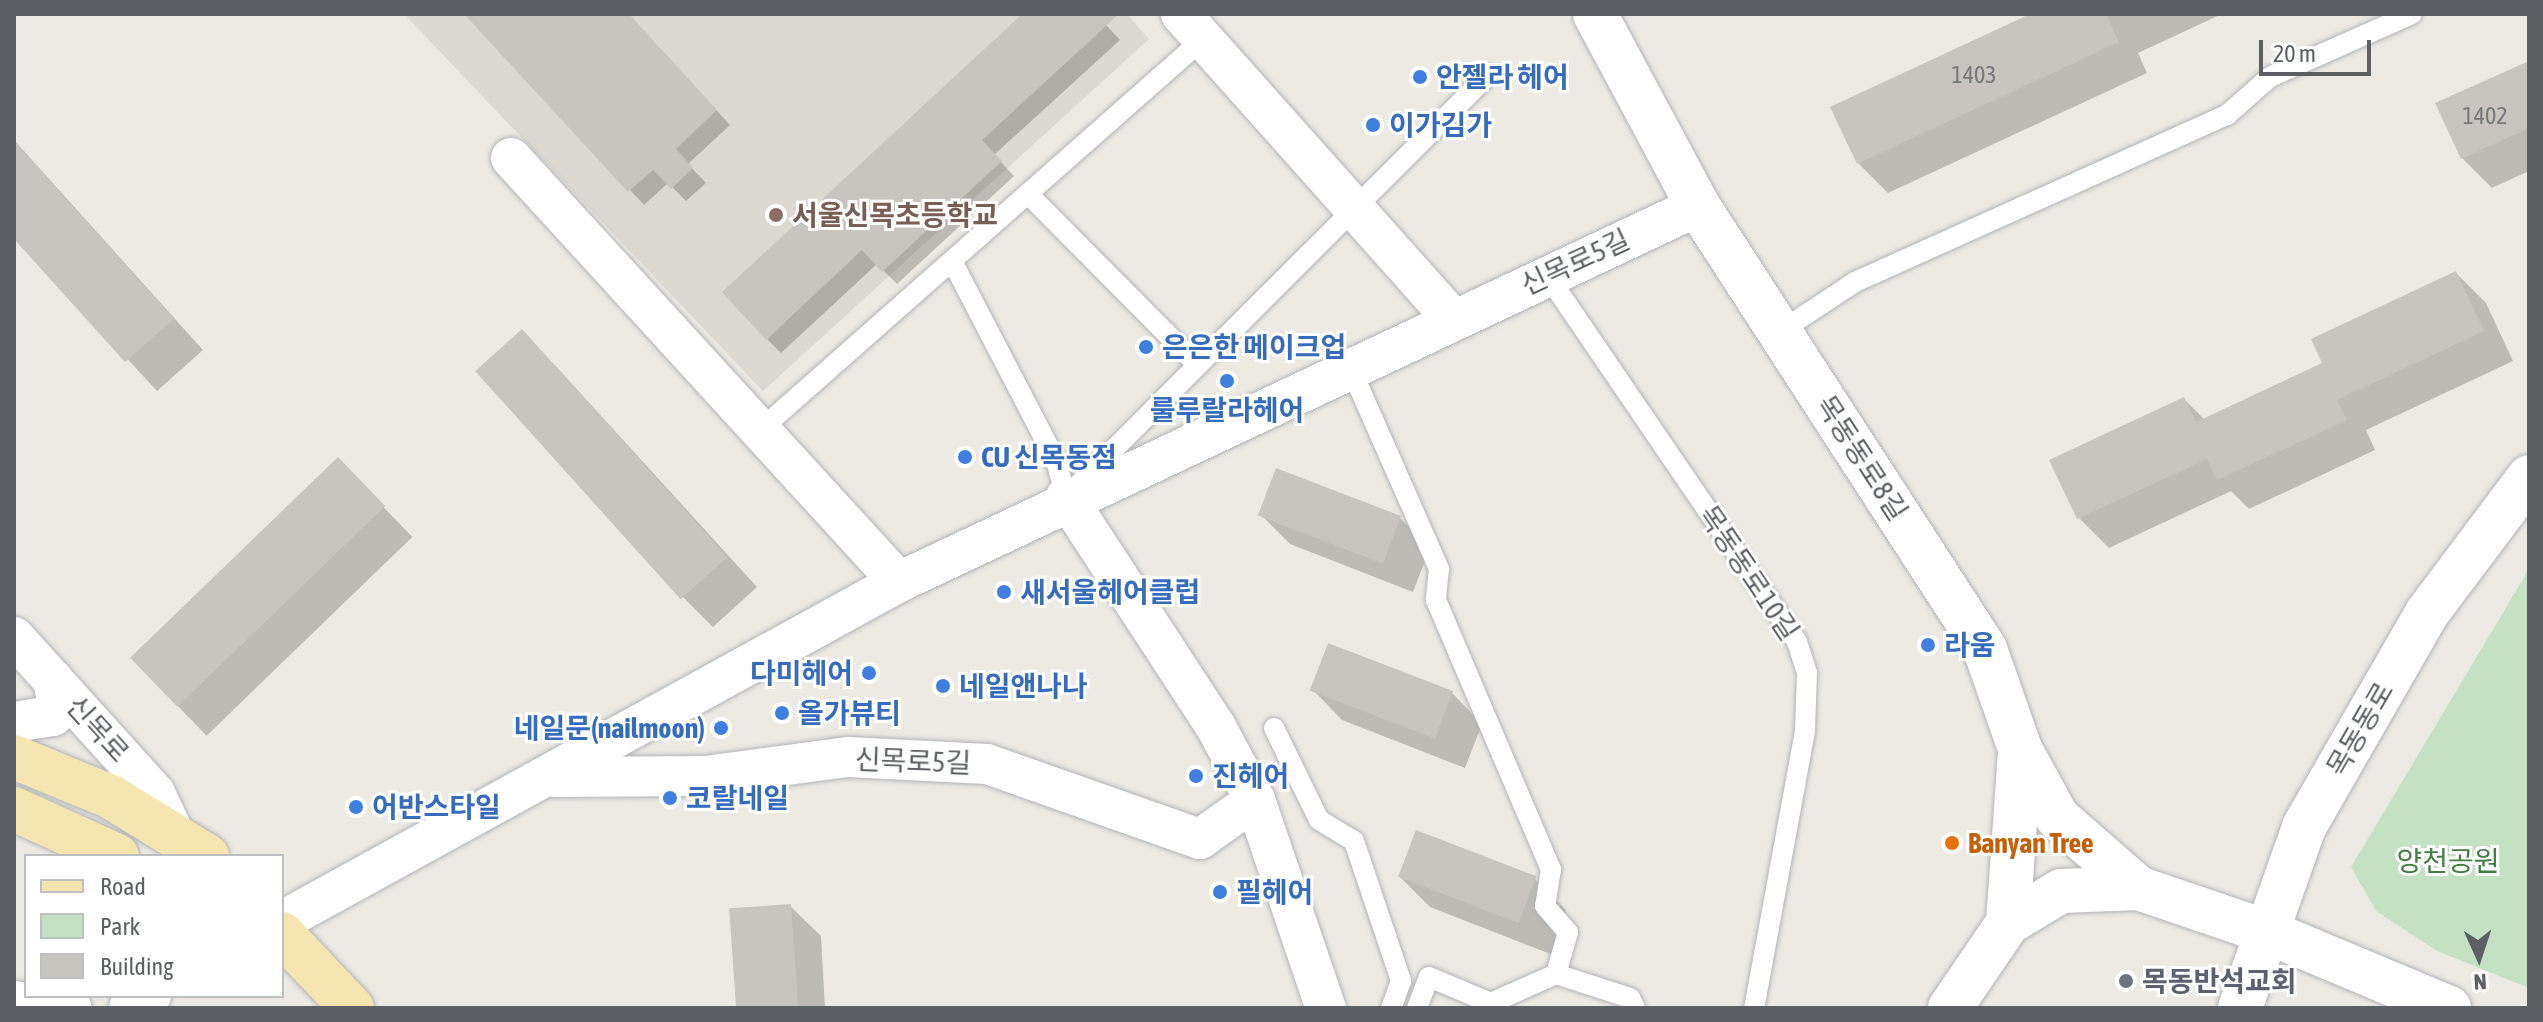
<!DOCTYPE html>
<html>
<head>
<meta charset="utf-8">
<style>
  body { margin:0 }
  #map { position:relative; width:2543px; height:1022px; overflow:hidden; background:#edeae4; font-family:"Asap Condensed","Noto Sans KR",sans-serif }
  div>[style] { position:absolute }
  .education>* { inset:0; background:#dcd9d2 }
  .green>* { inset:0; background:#c5e1c3 }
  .shadow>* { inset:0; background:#0003; transform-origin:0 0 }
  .building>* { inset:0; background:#c8c5c0; transform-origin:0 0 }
  .roads { filter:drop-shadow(0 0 2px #b1b4b7) drop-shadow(0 0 2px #b1b4b7) }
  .service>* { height:20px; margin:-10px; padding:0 10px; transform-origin:10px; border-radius:10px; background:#fff }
  .minor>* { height:40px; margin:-20px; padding:0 20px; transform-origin:20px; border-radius:20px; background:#fff }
  .tertiary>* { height:44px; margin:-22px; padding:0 22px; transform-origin:22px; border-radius:22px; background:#fff }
  .secondary>* { height:44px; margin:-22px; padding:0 22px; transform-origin:22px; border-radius:22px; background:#fff }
  .primary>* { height:44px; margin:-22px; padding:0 22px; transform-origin:22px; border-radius:22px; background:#f5e5b0 }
  .dots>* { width:22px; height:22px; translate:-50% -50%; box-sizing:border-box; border:4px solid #fff; border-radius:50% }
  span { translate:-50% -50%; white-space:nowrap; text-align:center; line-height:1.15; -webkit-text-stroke:6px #fff; paint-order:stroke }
  .number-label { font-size:24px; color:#77787a }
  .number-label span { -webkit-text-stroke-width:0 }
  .shop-label { font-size:28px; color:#366cbe; font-weight:700 }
  .left { translate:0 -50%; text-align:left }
  .right { translate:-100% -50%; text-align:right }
  .education-label { font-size:28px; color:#785e54; font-weight:700 }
  .street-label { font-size:28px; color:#5c5f63 }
  .food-label { font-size:28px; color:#c56008; font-weight:700 }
  .park-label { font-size:28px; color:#407f3f }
  .worship-label { font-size:28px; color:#5b616d; font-weight:700 }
  .frame { position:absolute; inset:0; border:16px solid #5c5f63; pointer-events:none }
  .legend { position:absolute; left:24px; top:854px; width:260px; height:144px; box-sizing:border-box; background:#fff; border:2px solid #bebfc1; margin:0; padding:10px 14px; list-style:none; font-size:24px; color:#5c5f63 }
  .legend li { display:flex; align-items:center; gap:16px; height:40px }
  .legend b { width:40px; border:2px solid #bebfc1 }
  .north { position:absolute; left:2439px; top:918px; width:80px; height:80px; -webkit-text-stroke:6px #fff; paint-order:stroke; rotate:177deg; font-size:22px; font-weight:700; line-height:32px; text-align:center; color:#5c5f63 }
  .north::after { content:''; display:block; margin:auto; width:28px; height:36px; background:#5c5f63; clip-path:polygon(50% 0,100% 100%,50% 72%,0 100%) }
  .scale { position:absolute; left:2259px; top:40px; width:112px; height:36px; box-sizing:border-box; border:4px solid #5c5f63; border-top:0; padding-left:10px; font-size:24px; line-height:28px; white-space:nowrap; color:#5c5f63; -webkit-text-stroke:6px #fff; paint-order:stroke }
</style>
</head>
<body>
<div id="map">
  <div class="education">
    <i style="clip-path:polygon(404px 14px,1127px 14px,1149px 39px,763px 391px)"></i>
  </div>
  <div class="green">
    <i style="clip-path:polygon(2529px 569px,2529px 988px,2437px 951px,2376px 911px,2351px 867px)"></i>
  </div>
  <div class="shadow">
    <i style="clip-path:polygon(466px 14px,628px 14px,730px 125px,688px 164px,706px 183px,686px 201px,668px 183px,644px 205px)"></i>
    <i style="clip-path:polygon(1025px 14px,1096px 14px,1120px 40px,994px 155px,1014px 176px,897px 284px,877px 264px,781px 353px,767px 339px)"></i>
    <i style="clip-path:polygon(2035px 14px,2222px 14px,2138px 53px,2147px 73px,1888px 193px,1858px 163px)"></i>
    <i style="clip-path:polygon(2529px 63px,2529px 171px,2492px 188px,2462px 158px)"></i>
    <i style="clip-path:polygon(14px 140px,203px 350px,157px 391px,14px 236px)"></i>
    <i style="clip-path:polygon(2456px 273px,2486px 303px,2513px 361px,2366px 430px,2375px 450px,2249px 509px,2231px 491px,2109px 548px,2079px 518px,2184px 399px,2205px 420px,2325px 364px)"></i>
    <i style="clip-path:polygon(552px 362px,757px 587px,713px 627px,683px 597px)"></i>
    <i style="left:338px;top:460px;width:107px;height:286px;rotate:46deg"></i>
    <i style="clip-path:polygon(1260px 514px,1400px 518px,1430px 548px,1413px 592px,1290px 544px)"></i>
    <i style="clip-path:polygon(1312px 689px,1452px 693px,1482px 724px,1465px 768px,1342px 720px)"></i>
    <i style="clip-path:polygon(1400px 877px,1535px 879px,1566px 910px,1553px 955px,1430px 907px)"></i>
    <i style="clip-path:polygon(790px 906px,821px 936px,825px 1008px,738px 1008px)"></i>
  </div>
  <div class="building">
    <i style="clip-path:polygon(464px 14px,629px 14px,717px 110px,676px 149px,693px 168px,671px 189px,653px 170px,628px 192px)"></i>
    <i style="clip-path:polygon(1022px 14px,1119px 14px,982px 140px,1002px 161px,882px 272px,862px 250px,766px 340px,722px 292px)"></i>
    <i style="clip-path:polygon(2030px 14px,2106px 14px,2119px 42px,1857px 164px,1830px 107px)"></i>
    <i style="clip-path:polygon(2529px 61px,2529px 128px,2461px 159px,2435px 103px)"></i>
    <i style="clip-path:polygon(14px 141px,174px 319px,125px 362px,14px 239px)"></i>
    <i style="clip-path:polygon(2456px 271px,2484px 331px,2337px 400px,2347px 420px,2217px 480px,2207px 459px,2077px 519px,2049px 460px,2184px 397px,2196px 422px,2322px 363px,2311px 339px)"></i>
    <i style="left:522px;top:329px;width:307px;height:63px;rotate:48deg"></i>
    <i style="left:338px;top:457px;width:68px;height:289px;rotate:46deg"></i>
    <i style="left:1276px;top:468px;width:134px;height:51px;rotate:21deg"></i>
    <i style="left:1328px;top:643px;width:134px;height:51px;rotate:21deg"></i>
    <i style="left:1416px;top:830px;width:129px;height:50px;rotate:21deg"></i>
    <i style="left:791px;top:904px;width:104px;height:62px;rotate:86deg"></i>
  </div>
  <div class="roads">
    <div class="service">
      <i style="left:1028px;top:194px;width:241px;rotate:45.2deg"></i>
      <i style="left:952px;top:261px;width:225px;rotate:62.5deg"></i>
      <i style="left:1056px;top:461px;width:37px;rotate:74deg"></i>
      <i style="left:1066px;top:497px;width:597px;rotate:-45deg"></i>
      <i style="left:1547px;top:275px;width:444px;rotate:55.7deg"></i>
      <i style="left:1797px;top:642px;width:33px;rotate:72deg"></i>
      <i style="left:1807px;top:673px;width:58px;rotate:92deg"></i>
      <i style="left:1805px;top:731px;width:282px;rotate:100.4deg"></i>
      <i style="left:1781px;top:331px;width:89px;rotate:-33.5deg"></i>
      <i style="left:1855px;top:282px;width:408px;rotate:-24.2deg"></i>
      <i style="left:2227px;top:115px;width:57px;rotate:-41.5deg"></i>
      <i style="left:2270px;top:77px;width:155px;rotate:-23.9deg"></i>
      <i style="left:1350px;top:367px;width:221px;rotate:66.2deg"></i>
      <i style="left:1439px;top:569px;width:31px;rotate:96deg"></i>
      <i style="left:1436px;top:600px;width:293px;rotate:66.9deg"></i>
      <i style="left:1551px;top:869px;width:37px;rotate:99deg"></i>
      <i style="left:1545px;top:906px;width:35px;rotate:49deg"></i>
      <i style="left:1568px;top:932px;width:44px;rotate:105.9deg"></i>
      <i style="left:760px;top:430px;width:591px;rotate:-41.43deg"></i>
      <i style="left:1274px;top:728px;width:102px;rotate:63.9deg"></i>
      <i style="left:1319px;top:820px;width:41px;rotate:31deg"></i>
      <i style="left:1354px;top:841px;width:148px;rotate:71.4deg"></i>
      <i style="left:1401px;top:981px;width:29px;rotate:110deg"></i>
      <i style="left:1417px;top:1008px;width:33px;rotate:-69deg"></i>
      <i style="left:1429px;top:977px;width:67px;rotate:22.8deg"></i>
      <i style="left:1491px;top:1003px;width:71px;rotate:-24deg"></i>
      <i style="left:1556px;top:974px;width:78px;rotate:18deg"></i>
      <i style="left:1630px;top:998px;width:11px;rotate:63deg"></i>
    </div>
    <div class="minor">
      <i style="left:1181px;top:14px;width:409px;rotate:48.3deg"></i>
      <i style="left:511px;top:158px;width:575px;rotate:47.54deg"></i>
      <i style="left:1066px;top:497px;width:275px;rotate:56.9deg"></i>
      <i style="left:1216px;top:727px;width:83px;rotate:61.9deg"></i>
      <i style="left:1255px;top:800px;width:220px;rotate:71.2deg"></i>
      <i style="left:14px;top:637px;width:210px;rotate:47.9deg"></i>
      <i style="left:155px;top:793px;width:38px;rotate:65deg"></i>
      <i style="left:14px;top:722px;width:39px;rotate:-9deg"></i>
      <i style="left:53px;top:716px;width:8px;rotate:-45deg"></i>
      <i style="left:59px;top:710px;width:31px;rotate:-101deg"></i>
      <i style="left:554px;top:777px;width:151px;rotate:-0.4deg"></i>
      <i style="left:705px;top:776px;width:144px;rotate:-7.6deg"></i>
      <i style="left:848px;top:757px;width:139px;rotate:2.9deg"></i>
      <i style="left:987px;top:764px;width:226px;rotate:19.4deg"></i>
      <i style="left:1200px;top:839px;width:67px;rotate:-35.3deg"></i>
      <i style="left:282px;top:921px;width:704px;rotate:-28.79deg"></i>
      <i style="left:899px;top:582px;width:883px;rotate:-25.2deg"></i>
      <i style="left:14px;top:1001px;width:58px;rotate:6.9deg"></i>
      <i style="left:129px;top:1008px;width:25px;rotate:-29deg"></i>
    </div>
    <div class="tertiary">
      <i style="left:1595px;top:14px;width:218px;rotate:61.8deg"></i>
      <i style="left:1698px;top:206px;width:528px;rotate:57.06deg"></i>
      <i style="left:1985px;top:649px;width:106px;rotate:70.7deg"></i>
      <i style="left:2020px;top:749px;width:77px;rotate:61.4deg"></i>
      <i style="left:2057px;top:817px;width:108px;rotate:41.2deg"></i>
      <i style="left:2008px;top:923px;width:171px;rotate:-86deg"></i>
      <i style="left:1950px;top:1008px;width:103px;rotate:-55.7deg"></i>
      <i style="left:2008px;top:923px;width:62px;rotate:-31.1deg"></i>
      <i style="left:2061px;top:891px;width:77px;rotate:-2.2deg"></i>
      <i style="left:2138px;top:888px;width:139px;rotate:18.8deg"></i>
      <i style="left:2270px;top:933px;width:194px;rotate:22.7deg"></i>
    </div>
    <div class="secondary">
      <i style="left:2240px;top:1008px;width:192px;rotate:-70.5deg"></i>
      <i style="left:2304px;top:827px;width:247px;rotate:-60.1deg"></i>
      <i style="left:2427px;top:613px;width:170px;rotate:-53.1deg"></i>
    </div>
    <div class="primary">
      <i style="left:14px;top:757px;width:105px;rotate:22.4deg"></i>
      <i style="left:111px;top:797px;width:113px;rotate:31.6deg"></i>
      <i style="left:14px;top:809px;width:113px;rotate:24.5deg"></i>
      <i style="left:282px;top:934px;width:102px;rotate:46.6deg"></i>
    </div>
  </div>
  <div class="dots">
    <i style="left:1420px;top:77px;background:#3f7fe0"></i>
    <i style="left:1373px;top:125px;background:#3f7fe0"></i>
    <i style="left:776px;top:215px;background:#8d6e63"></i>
    <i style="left:1146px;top:347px;background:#3f7fe0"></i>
    <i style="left:1227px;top:381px;background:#3f7fe0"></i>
    <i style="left:965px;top:457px;background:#3f7fe0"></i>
    <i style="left:1004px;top:592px;background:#3f7fe0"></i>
    <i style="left:1928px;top:645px;background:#3f7fe0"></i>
    <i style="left:869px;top:673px;background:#3f7fe0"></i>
    <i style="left:943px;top:686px;background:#3f7fe0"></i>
    <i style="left:782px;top:713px;background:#3f7fe0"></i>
    <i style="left:721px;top:728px;background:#3f7fe0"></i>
    <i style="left:1196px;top:776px;background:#3f7fe0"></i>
    <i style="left:670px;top:798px;background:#3f7fe0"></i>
    <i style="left:356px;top:807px;background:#3f7fe0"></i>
    <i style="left:1952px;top:843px;background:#e8710a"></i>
    <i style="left:1220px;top:892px;background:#3f7fe0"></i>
    <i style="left:2126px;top:981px;background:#6b7280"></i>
  </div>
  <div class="number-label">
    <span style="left:1974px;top:75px">1403</span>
    <span style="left:2485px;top:116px">1402</span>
  </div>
  <div class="shop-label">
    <span class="left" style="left:1436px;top:77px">안젤라 헤어</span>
    <span class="left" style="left:1389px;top:125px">이가김가</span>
    <span class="left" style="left:1162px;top:347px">은은한 메이크업</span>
    <span style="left:1227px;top:410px">룰루랄라헤어</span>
    <span class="left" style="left:981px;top:457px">CU 신목동점</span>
    <span class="left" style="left:1020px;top:592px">새서울헤어클럽</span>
    <span class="left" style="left:1944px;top:645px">라움</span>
    <span class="right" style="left:853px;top:673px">다미헤어</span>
    <span class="left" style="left:959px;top:686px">네일앤나나</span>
    <span class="left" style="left:798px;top:713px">올가뷰티</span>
    <span class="right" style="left:705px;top:728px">네일문(nailmoon)</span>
    <span class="left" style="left:1212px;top:776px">진헤어</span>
    <span class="left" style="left:686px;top:798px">코랄네일</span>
    <span class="left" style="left:372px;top:807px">어반스타일</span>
    <span class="left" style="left:1236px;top:892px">필헤어</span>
  </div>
  <div class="education-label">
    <span class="left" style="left:792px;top:215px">서울신목초등학교</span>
  </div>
  <div class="street-label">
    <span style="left:1575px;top:262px;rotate:-25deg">신목로5길</span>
    <span style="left:1862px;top:458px;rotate:57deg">목동동로8길</span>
    <span style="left:1749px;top:573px;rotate:56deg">목동동로10길</span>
    <span style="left:98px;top:729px;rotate:48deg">신목로</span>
    <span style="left:2360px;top:729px;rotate:-60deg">목동동로</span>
    <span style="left:913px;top:761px;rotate:2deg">신목로5길</span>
  </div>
  <div class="food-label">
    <span class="left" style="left:1968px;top:843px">Banyan Tree</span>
  </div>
  <div class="park-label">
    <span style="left:2448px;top:861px">양천공원</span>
  </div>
  <div class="worship-label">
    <span class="left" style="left:2142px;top:981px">목동반석교회</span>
  </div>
  <div class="frame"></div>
  <ul class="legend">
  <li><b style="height:10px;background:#f5e5b0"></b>Road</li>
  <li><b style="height:22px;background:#c5e1c3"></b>Park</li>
  <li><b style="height:22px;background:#c8c5c0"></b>Building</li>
  </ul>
  <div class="north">N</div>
  <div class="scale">20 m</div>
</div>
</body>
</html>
